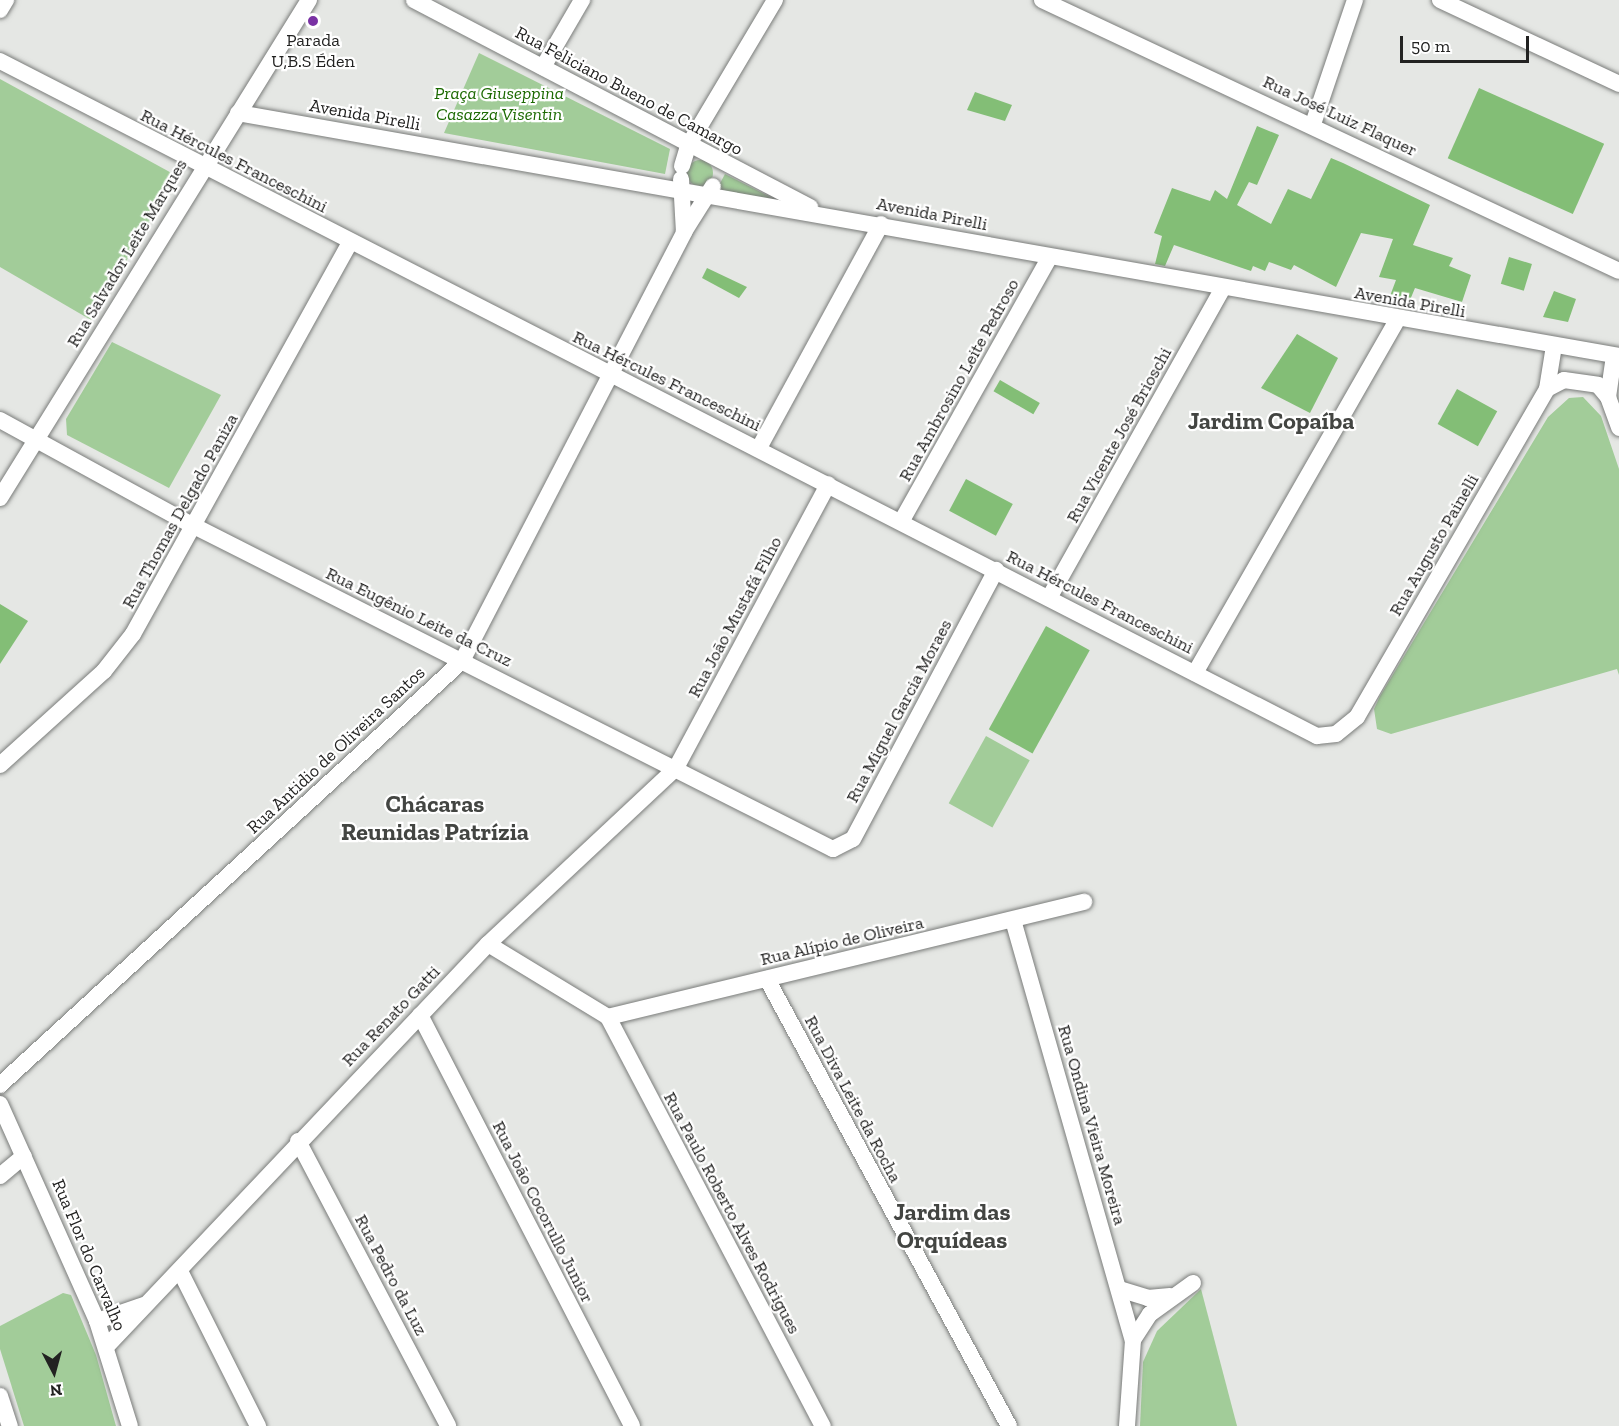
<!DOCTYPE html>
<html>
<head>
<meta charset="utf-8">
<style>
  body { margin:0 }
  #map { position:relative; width:1619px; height:1426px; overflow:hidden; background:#e5e7e4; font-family:"Zilla Slab",serif }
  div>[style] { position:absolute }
  .green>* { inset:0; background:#a2cc99; transform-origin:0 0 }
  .round { border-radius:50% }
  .building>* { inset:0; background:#83be76; transform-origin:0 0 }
  .roads { filter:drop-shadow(0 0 2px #7a7c7a) drop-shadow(0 0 2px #7a7c7a) }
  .minor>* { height:16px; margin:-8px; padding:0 8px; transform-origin:8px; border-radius:8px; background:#fff }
  .dots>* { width:16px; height:16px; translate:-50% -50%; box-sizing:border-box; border:3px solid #fff; border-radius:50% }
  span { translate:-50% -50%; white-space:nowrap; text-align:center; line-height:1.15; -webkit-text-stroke:4.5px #fff; paint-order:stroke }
  .poi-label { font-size:18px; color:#222221 }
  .street-label { font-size:18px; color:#222221 }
  .park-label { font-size:18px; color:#1b6900; font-style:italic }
  .district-label { font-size:24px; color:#434542; font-weight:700 }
  .north { position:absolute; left:24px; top:1342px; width:60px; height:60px; -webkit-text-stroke:4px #fff; paint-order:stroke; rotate:174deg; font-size:16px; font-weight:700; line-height:24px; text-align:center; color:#222221 }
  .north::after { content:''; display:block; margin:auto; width:21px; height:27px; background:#222221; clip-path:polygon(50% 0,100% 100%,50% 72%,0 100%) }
  .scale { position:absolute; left:1400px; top:36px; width:129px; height:27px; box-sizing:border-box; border:3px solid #222221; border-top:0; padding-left:8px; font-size:18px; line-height:21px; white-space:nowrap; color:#222221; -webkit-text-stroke:4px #fff; paint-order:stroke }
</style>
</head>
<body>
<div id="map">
  <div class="green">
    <i style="clip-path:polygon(479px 53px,670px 149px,665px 174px,444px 133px)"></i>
    <i style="clip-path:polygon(0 79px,177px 176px,91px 320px,0 267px)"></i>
    <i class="round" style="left:687px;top:160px;width:26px;height:26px"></i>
    <i style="clip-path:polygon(725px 174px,788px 206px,717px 189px)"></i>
    <i style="clip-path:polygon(112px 342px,221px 395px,169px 488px,67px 435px,66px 419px)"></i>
    <i style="clip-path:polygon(1583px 397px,1601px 416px,1619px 469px,1619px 675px,1617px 669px,1391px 734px,1377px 729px,1374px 709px,1380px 696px,1548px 417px,1569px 398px)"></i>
    <i style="left:986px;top:736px;width:50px;height:77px;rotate:29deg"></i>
    <i style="clip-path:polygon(1201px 1289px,1237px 1426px,1140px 1426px,1143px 1362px,1157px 1331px)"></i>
    <i style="clip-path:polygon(63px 1293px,71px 1295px,96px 1355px,116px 1426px,24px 1426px,0 1349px,0 1326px)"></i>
  </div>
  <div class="building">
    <i style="left:1479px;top:88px;width:137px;height:77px;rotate:24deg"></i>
    <i style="clip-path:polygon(975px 92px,1012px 105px,1005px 121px,967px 110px)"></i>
    <i style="clip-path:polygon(1257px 126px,1279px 135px,1257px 185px,1249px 182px,1237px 205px,1271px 224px,1288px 189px,1311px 199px,1331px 158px,1343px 163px,1430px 205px,1413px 245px,1453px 258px,1449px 266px,1471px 275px,1462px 302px,1415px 288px,1410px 300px,1390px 296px,1396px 280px,1379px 277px,1393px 239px,1361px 233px,1336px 287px,1294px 265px,1291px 270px,1269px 262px,1265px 271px,1253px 266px,1251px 271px,1174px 245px,1165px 266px,1155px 264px,1162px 236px,1154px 233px,1172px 188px,1210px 201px,1215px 190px,1227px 199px)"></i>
    <i style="left:1509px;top:257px;width:24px;height:28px;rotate:17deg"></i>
    <i style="clip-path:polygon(707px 268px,747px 287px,739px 298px,702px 278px)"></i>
    <i style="clip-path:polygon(1554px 291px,1576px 299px,1568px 322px,1543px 317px)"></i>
    <i style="clip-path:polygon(1297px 334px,1338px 358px,1310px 413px,1261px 388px)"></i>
    <i style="left:1000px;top:380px;width:46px;height:13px;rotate:30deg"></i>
    <i style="left:1457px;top:389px;width:46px;height:40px;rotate:29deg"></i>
    <i style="left:966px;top:479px;width:53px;height:36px;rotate:28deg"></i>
    <i style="clip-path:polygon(0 604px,28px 621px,0 664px)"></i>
    <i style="left:1046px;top:626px;width:50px;height:118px;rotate:29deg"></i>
  </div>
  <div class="roads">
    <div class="minor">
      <i style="left:414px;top:0;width:447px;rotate:27.6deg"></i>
      <i style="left:1042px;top:0;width:637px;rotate:25.16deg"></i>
      <i style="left:1440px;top:0;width:198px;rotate:25.1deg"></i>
      <i style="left:0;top:10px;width:12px;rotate:-59deg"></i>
      <i style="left:0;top:61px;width:1480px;rotate:27.14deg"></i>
      <i style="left:1317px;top:736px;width:19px;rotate:-6deg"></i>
      <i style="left:1336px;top:734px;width:27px;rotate:-39deg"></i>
      <i style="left:1357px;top:717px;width:379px;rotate:-59.9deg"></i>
      <i style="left:1547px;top:389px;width:44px;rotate:-80.8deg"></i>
      <i style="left:543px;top:67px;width:78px;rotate:-59.8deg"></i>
      <i style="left:238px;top:113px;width:1402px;rotate:9.98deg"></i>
      <i style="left:1313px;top:124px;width:131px;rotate:-71.3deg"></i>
      <i style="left:682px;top:166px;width:21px;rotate:-73deg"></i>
      <i style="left:688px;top:146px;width:170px;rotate:-59.2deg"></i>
      <i style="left:681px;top:179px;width:53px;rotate:86.8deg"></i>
      <i style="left:1547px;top:389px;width:19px;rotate:-28deg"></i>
      <i style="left:1564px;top:380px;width:34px;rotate:8deg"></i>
      <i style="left:1598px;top:385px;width:16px;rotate:50deg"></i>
      <i style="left:1608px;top:397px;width:33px;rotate:70deg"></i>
      <i style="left:1608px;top:397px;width:41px;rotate:-81.7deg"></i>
      <i style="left:0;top:420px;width:221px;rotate:28.7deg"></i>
      <i style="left:194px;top:526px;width:716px;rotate:26.82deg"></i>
      <i style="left:833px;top:849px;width:22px;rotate:-27deg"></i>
      <i style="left:853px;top:839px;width:305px;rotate:-62deg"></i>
      <i style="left:759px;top:448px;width:255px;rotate:-61.4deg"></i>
      <i style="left:0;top:498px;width:586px;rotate:-58.18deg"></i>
      <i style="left:901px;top:522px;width:304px;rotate:-60.7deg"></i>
      <i style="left:1049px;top:598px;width:353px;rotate:-60.7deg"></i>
      <i style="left:1195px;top:673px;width:407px;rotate:-60.2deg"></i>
      <i style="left:0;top:765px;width:140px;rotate:-42.1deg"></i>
      <i style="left:104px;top:671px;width:47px;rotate:-51.9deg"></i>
      <i style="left:133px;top:634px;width:448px;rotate:-61deg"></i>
      <i style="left:1013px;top:920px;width:437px;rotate:74.1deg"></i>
      <i style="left:488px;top:944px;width:140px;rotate:31.3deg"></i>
      <i style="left:767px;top:979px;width:508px;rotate:61.57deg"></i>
      <i style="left:420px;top:1015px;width:462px;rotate:62.7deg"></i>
      <i style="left:608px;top:1017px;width:490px;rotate:-13.6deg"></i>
      <i style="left:608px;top:1017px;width:462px;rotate:62.3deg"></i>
      <i style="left:0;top:1085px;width:627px;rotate:-42.54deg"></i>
      <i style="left:462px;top:661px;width:483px;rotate:-62.6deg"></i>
      <i style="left:684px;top:232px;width:54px;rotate:-57.8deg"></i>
      <i style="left:0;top:1104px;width:238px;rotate:65.9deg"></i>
      <i style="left:97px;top:1321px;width:110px;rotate:72.6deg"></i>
      <i style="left:298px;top:1141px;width:322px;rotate:62.2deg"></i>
      <i style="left:0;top:1176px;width:31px;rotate:-40deg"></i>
      <i style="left:180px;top:1271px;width:174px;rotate:63.3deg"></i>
      <i style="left:1119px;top:1289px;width:30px;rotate:17deg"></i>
      <i style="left:1148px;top:1298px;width:22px;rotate:-5deg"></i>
      <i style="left:97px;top:1321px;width:50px;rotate:-18.8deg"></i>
      <i style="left:107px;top:1346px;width:554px;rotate:-46.54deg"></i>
      <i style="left:488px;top:944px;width:258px;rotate:-43.1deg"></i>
      <i style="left:676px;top:768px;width:322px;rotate:-61.8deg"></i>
      <i style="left:0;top:1396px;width:32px;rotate:72deg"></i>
      <i style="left:1127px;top:1426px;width:86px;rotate:-86deg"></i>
      <i style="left:1133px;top:1340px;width:31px;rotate:-57deg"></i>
      <i style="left:1150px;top:1314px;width:53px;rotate:-35.8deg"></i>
    </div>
  </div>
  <div class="dots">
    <i style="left:313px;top:21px;background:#7931a3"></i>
  </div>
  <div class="poi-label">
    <span style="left:313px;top:51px">Parada<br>U,B.S Éden</span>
  </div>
  <div class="street-label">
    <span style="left:629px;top:91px;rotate:28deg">Rua Feliciano Bueno de Camargo</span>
    <span style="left:365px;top:115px;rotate:10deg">Avenida Pirelli</span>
    <span style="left:1340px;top:116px;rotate:25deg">Rua José Luiz Flaquer</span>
    <span style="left:234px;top:161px;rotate:27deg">Rua Hércules Franceschini</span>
    <span style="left:932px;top:214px;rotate:11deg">Avenida Pirelli</span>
    <span style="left:127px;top:253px;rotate:-59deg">Rua Salvador Leite Marques</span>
    <span style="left:1410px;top:302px;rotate:10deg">Avenida Pirelli</span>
    <span style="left:959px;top:380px;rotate:-61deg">Rua Ambrosino Leite Pedroso</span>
    <span style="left:667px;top:381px;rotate:26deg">Rua Hércules Franceschini</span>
    <span style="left:1119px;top:435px;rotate:-61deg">Rua Vicente José Brioschi</span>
    <span style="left:180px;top:511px;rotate:-61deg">Rua Thomas Delgado Paniza</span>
    <span style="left:1434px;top:545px;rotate:-60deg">Rua Augusto Painelli</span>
    <span style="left:1100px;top:602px;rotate:27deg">Rua Hércules Franceschini</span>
    <span style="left:419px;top:617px;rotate:26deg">Rua Eugênio Leite da Cruz</span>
    <span style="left:735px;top:617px;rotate:-62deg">Rua João Mustafá Filho</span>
    <span style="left:899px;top:711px;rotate:-62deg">Rua Miguel Garcia Moraes</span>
    <span style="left:336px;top:750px;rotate:-43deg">Rua Antidio de Oliveira Santos</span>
    <span style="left:842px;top:941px;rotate:-13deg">Rua Alípio de Oliveira</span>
    <span style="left:391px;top:1016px;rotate:-46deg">Rua Renato Gatti</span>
    <span style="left:853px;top:1099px;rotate:62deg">Rua Diva Leite da Rocha</span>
    <span style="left:1092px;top:1125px;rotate:74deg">Rua Ondina Vieira Moreira</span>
    <span style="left:543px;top:1212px;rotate:63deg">Rua João Cocorullo Junior</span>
    <span style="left:732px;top:1213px;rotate:62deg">Rua Paulo Roberto Alves Rodrigues</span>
    <span style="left:89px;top:1255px;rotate:67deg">Rua Flor do Carvalho</span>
    <span style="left:391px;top:1275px;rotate:62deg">Rua Pedro da Luz</span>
  </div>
  <div class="park-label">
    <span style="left:499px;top:104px">Praça Giuseppina<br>Casazza Visentin</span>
  </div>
  <div class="district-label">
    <span style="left:1271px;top:421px">Jardim Copaíba</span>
    <span style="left:435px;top:818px">Chácaras<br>Reunidas Patrízia</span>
    <span style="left:952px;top:1226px">Jardim das<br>Orquídeas</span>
  </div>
  <div class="north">N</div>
  <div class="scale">50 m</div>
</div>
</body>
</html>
